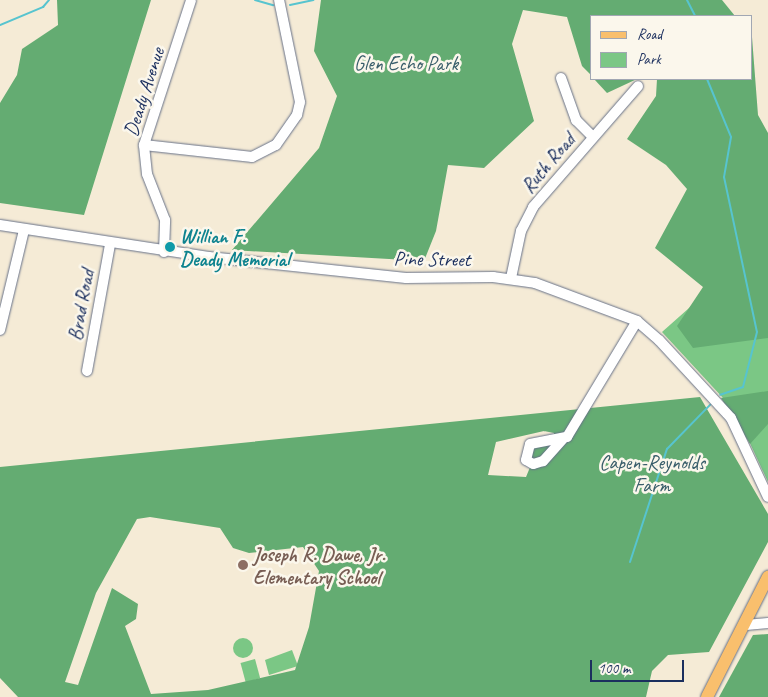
<!DOCTYPE html>
<html>
<head>
<meta charset="utf-8">
<style>
  body { margin:0 }
  #map { position:relative; width:768px; height:697px; overflow:hidden; background:#f5ebd6; font-family:Caveat,sans-serif }
  div>[style] { position:absolute }
  .green>* { inset:0; background:#7bc785; transform-origin:0 0 }
  .round { border-radius:50% }
  .forest>* { inset:0; background:#64ac72 }
  .stream>* { height:2px; margin:-1px; padding:0 1px; transform-origin:1px; border-radius:1px; background:#57c4cf }
  .roads { filter:drop-shadow(0 0 1px #677188) drop-shadow(0 0 1px #677188) }
  .minor>* { height:10px; margin:-5px; padding:0 5px; transform-origin:5px; border-radius:5px; background:#fff }
  .major>* { height:12px; margin:-6px; padding:0 6px; transform-origin:6px; border-radius:6px; background:#f9bf6d }
  .dots>* { width:14px; height:14px; translate:-50% -50%; box-sizing:border-box; border:2px solid #fbf7ec; border-radius:50% }
  span { translate:-50% -50%; white-space:nowrap; text-align:center; line-height:1.15; -webkit-text-stroke:5px #fbf7ec; paint-order:stroke }
  .park-label { font-size:20px; color:#385d6a }
  .street-label { font-size:20px; color:#1b2f5e }
  .culture-label { font-size:20px; color:#0d838f; font-weight:700 }
  .left { translate:0 -50%; text-align:left }
  .education-label { font-size:20px; color:#785e54; font-weight:700 }
  .legend { position:absolute; left:590px; top:15px; width:162px; height:65px; box-sizing:border-box; background:#fbf7ec; border:1px solid #a1a7b3; margin:0; padding:6px 9px; list-style:none; font-size:15px; color:#1b2f5e }
  .legend li { display:flex; align-items:center; gap:10px; height:25px }
  .legend b { width:25px; border:1px solid #a1a7b3 }
  .scale { position:absolute; left:590px; top:660px; width:94px; height:22px; box-sizing:border-box; border:2px solid #1b2f5e; border-top:0; padding-left:6px; font-size:15px; line-height:18px; white-space:nowrap; color:#1b2f5e; -webkit-text-stroke:4px #fbf7ec; paint-order:stroke }
</style>
</head>
<body>
<div id="map">
  <div class="green">
    <i style="clip-path:polygon(768px 238px,768px 482px,735px 411px,662px 332px)"></i>
    <i class="round" style="left:233px;top:638px;width:20px;height:20px"></i>
    <i style="clip-path:polygon(292px 650px,298px 666px,269px 675px,265px 660px)"></i>
    <i style="left:255px;top:659px;width:20px;height:15px;rotate:75deg"></i>
  </div>
  <div class="forest">
    <i style="clip-path:polygon(57px 0,151px 0,84px 215px,0 203px,0 103px,17px 75px,22px 49px,58px 25px)"></i>
    <i style="clip-path:polygon(321px 0,722px 0,735px 16px,592px 16px,592px 76px,582px 66px,567px 17px,523px 10px,512px 44px,534px 121px,484px 168px,448px 165px,436px 231px,424px 261px,232px 250px,319px 148px,337px 96px,314px 51px)"></i>
    <i style="clip-path:polygon(752px 37px,758px 115px,768px 133px,768px 338px,693px 348px,677px 326px,703px 287px,655px 248px,687px 189px,666px 165px,627px 139px,656px 96px,657px 79px,752px 79px)"></i>
    <i style="clip-path:polygon(594px 79px,637px 79px,607px 93px)"></i>
    <i style="clip-path:polygon(768px 391px,768px 424px,750px 444px,721px 398px)"></i>
    <i style="clip-path:polygon(evenodd,700px 397px,768px 514px,768px 542px,709px 652px,668px 655px,652px 671px,646px 697px,18px 697px,0 678px,0 467px,700px 397px,544px 431px,554px 433px,554px 438px,529px 448px,533px 460px,526px 477px,488px 475px,496px 442px,544px 431px,700px 397px,150px 517px,220px 528px,233px 548px,249px 553px,303px 547px,319px 571px,309px 627px,295px 670px,208px 690px,151px 694px,125px 626px,136px 619px,138px 604px,112px 588px,78px 685px,65px 682px,96px 593px,137px 519px,150px 517px)"></i>
    <i style="clip-path:polygon(768px 634px,768px 697px,719px 697px,753px 635px)"></i>
  </div>
  <div class="stream">
    <i style="left:255px;top:0;width:19px;rotate:16deg"></i>
    <i style="left:687px;top:0;width:18px;rotate:63deg"></i>
    <i style="left:290px;top:5px;width:24px;rotate:-12deg"></i>
    <i style="left:0;top:25px;width:47px;rotate:-22.7deg"></i>
    <i style="left:43px;top:7px;width:9px;rotate:-49deg"></i>
    <i style="left:707px;top:79px;width:63px;rotate:67.5deg"></i>
    <i style="left:731px;top:137px;width:41px;rotate:99.9deg"></i>
    <i style="left:724px;top:177px;width:158px;rotate:78deg"></i>
    <i style="left:757px;top:332px;width:57px;rotate:104.3deg"></i>
    <i style="left:743px;top:387px;width:24px;rotate:161deg"></i>
    <i style="left:630px;top:562px;width:119px;rotate:-71.9deg"></i>
    <i style="left:667px;top:449px;width:62px;rotate:-45.7deg"></i>
  </div>
  <div class="roads">
    <div class="minor">
      <i style="left:561px;top:78px;width:45px;rotate:70.3deg"></i>
      <i style="left:576px;top:120px;width:24px;rotate:45deg"></i>
      <i style="left:144px;top:145px;width:109px;rotate:6.3deg"></i>
      <i style="left:252px;top:157px;width:27px;rotate:-27deg"></i>
      <i style="left:276px;top:145px;width:37px;rotate:-55deg"></i>
      <i style="left:297px;top:115px;width:13px;rotate:-77deg"></i>
      <i style="left:300px;top:102px;width:104px;rotate:-101.6deg"></i>
      <i style="left:0;top:225px;width:211px;rotate:8.7deg"></i>
      <i style="left:209px;top:257px;width:198px;rotate:6.1deg"></i>
      <i style="left:406px;top:278px;width:87px;rotate:-0.7deg"></i>
      <i style="left:493px;top:277px;width:42px;rotate:8.1deg"></i>
      <i style="left:535px;top:283px;width:109px;rotate:20.4deg"></i>
      <i style="left:637px;top:321px;width:29px;rotate:41deg"></i>
      <i style="left:659px;top:340px;width:106px;rotate:47.3deg"></i>
      <i style="left:731px;top:418px;width:87px;rotate:64.9deg"></i>
      <i style="left:164px;top:252px;width:32px;rotate:-88deg"></i>
      <i style="left:165px;top:220px;width:49px;rotate:-111.4deg"></i>
      <i style="left:147px;top:174px;width:29px;rotate:-96deg"></i>
      <i style="left:144px;top:145px;width:152px;rotate:-72deg"></i>
      <i style="left:511px;top:278px;width:48px;rotate:-78deg"></i>
      <i style="left:521px;top:231px;width:27px;rotate:-63deg"></i>
      <i style="left:533px;top:207px;width:160px;rotate:-49deg"></i>
      <i style="left:0;top:330px;width:103px;rotate:-76.5deg"></i>
      <i style="left:87px;top:371px;width:128px;rotate:-79.7deg"></i>
      <i style="left:563px;top:439px;width:30px;rotate:132deg"></i>
      <i style="left:543px;top:461px;width:10px;rotate:163deg"></i>
      <i style="left:533px;top:464px;width:8px;rotate:-150deg"></i>
      <i style="left:526px;top:460px;width:16px;rotate:-76deg"></i>
      <i style="left:530px;top:444px;width:38px;rotate:-11deg"></i>
      <i style="left:567px;top:437px;width:135px;rotate:-58.9deg"></i>
      <i style="left:746px;top:625px;width:22px;rotate:-5deg"></i>
    </div>
    <div class="major">
      <i style="left:707px;top:697px;width:135px;rotate:-63.1deg"></i>
    </div>
  </div>
  <div class="dots">
    <i style="left:170px;top:247px;background:#0f9aa8"></i>
    <i style="left:243px;top:565px;background:#8d6e63"></i>
  </div>
  <div class="park-label">
    <span style="left:406px;top:63px">Glen Echo Park</span>
    <span style="left:652px;top:474px">Capen-Reynolds<br>Farm</span>
  </div>
  <div class="street-label">
    <span style="left:144px;top:92px;rotate:-72deg">Deady Avenue</span>
    <span style="left:548px;top:163px;rotate:-50deg">Ruth Road</span>
    <span style="left:432px;top:259px;rotate:1deg">Pine Street</span>
    <span style="left:81px;top:305px;rotate:-80deg">Brad Road</span>
  </div>
  <div class="culture-label">
    <span class="left" style="left:180px;top:248px">Willian F.<br>Deady Memorial</span>
  </div>
  <div class="education-label">
    <span class="left" style="left:253px;top:566px">Joseph R. Dawe, Jr.<br>Elementary School</span>
  </div>
  <ul class="legend">
  <li><b style="height:6px;background:#f9bf6d"></b>Road</li>
  <li><b style="height:14px;background:#7bc785"></b>Park</li>
  </ul>
  <div class="scale">100 m</div>
</div>
</body>
</html>
